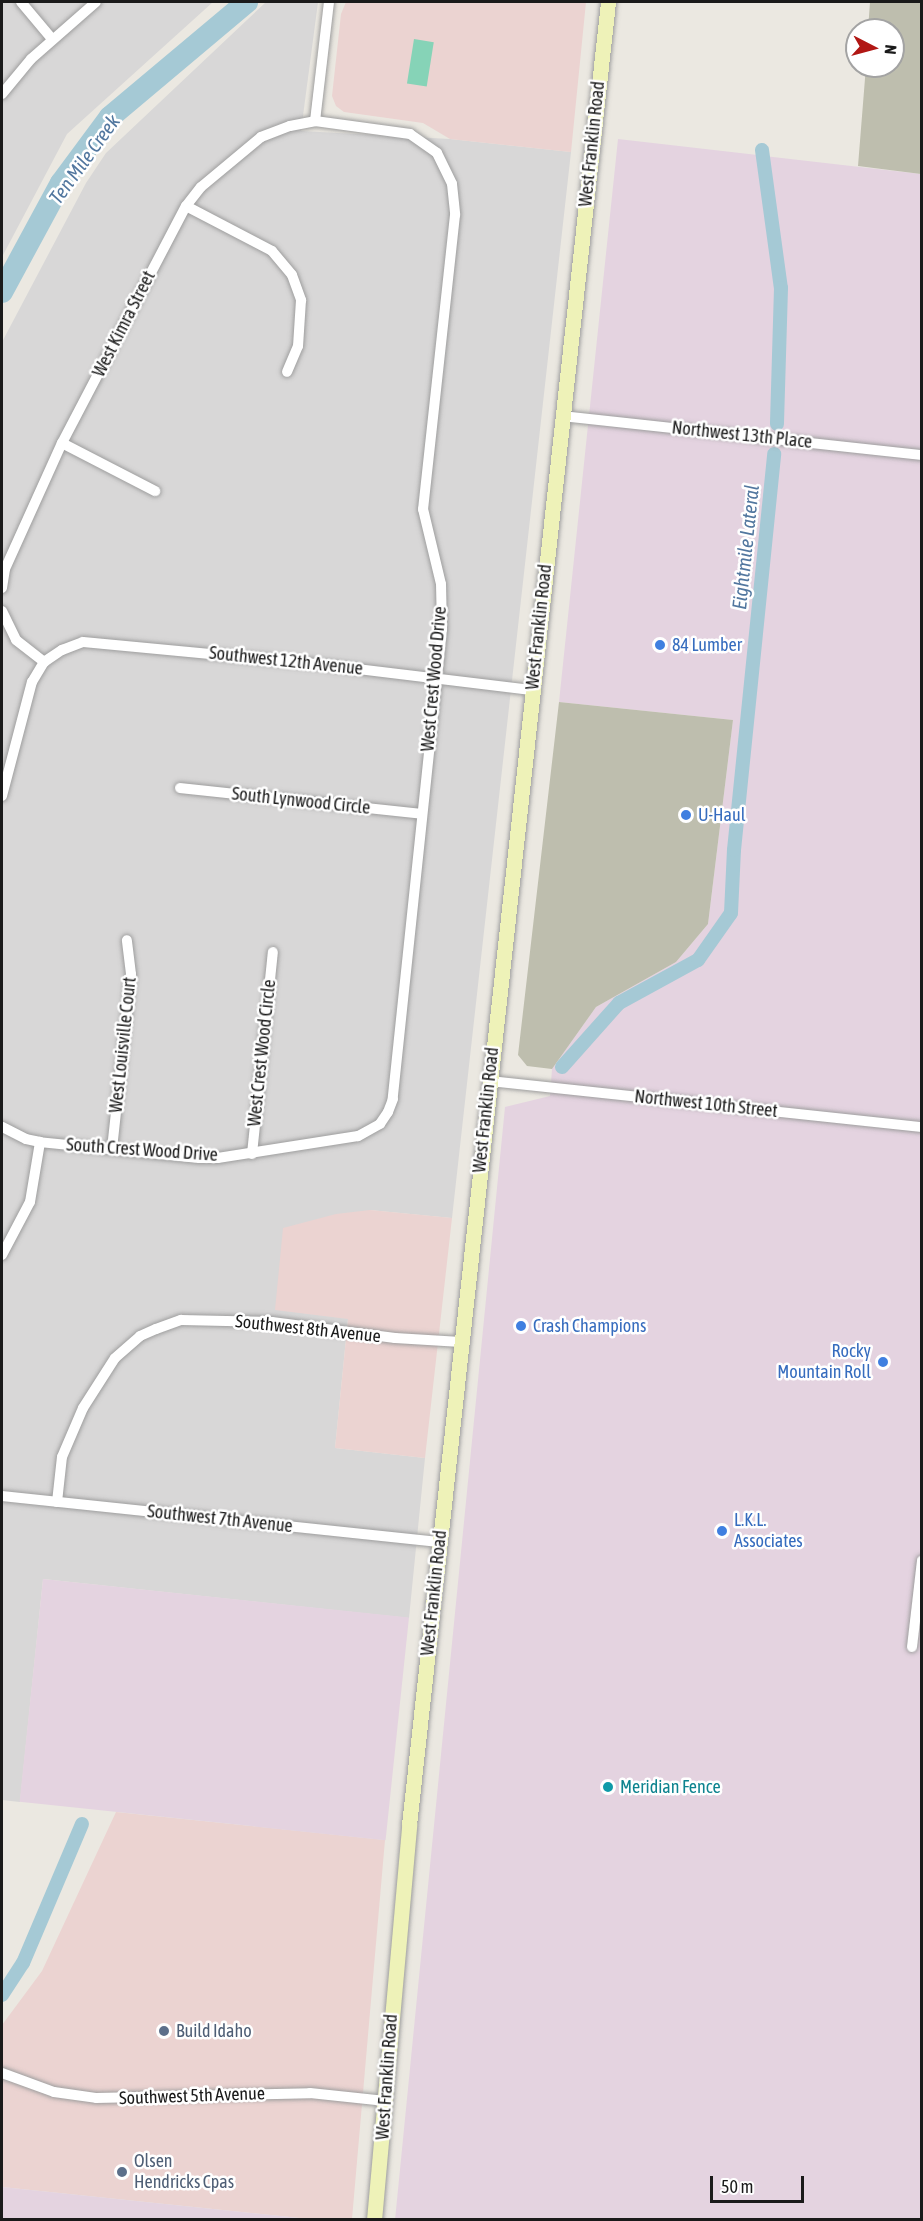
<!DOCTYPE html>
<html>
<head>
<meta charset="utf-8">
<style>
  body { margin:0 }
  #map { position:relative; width:923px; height:2221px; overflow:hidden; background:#ebe8e1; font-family:"Asap Condensed",sans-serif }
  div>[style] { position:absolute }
  .residential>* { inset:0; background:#d8d7d7 }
  .commercial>* { inset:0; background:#ebd3d1 }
  .industrial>* { inset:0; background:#e4d3e0; transform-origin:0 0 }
  .construction>* { inset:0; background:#bebeae }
  .pitch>* { inset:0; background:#86d3b7; transform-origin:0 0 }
  .canal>* { height:14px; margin:-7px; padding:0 7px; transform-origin:7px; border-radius:7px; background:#a5c9d5 }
  .river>* { height:22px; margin:-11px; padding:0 11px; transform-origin:11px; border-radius:11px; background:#a5c9d5 }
  .roads { filter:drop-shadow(0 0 2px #9e9e9e) drop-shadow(0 0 2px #9e9e9e) }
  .street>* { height:10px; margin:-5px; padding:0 5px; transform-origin:5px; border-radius:5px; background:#fff }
  .secondary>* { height:15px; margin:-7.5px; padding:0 7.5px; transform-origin:7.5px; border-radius:7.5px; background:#eef2b8 }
  .dots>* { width:16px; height:16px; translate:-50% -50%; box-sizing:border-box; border:3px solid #fff; border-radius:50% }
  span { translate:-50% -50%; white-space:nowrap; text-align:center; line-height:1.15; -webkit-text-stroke:5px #fff; paint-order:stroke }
  .street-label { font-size:18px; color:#1a1a1a }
  .shop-label { font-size:18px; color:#366cbe }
  .left { translate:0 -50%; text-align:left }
  .right { translate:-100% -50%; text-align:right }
  .culture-label { font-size:18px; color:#0d838f }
  .service-label { font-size:18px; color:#4e5e75 }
  .water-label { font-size:20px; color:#52779f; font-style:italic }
  .frame { position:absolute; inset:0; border:3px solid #1a1a1a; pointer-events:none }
  .north { position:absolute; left:845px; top:18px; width:60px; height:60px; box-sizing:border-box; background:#fff; border:2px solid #a3a3a3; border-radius:50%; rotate:96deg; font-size:16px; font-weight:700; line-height:24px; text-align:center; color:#1a1a1a }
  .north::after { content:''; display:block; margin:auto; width:21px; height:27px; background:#b11714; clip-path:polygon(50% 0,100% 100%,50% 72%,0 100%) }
  .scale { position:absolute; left:710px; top:2176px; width:94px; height:27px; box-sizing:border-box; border:3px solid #1a1a1a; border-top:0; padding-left:8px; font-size:18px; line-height:21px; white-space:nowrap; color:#1a1a1a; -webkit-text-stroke:4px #fff; paint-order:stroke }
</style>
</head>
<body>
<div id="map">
  <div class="residential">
    <i style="clip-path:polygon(2px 2px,213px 2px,67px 134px,2px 257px)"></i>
    <i style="clip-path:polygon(266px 2px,318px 2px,301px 131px,450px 139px,571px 152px,452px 1218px,370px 1210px,348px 1319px,335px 1448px,425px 1458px,409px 1618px,43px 1579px,20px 1802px,2px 1800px,2px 342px,86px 183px,106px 153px)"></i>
  </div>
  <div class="commercial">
    <i style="clip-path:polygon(346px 2px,586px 2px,571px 152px,450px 139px,423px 123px,344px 112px,336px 106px,332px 96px,341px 14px)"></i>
    <i style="clip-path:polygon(370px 1210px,452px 1218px,425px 1458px,335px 1448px,348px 1319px,275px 1310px,283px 1228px,336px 1214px)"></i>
    <i style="clip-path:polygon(116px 1812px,385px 1840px,352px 2219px,309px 2219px,2px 2187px,2px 2025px,42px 1971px)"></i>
  </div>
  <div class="industrial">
    <i style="clip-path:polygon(618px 139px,921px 174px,921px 2219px,395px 2220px,505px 1107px,550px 1096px,552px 1069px,596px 1007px,676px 962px,708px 924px,733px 720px,559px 702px)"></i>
    <i style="left:43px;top:1579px;width:368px;height:224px;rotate:6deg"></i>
    <i style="clip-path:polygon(2px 2187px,309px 2219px,2px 2219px)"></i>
  </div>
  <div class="construction">
    <i style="clip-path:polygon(870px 2px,921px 2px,921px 174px,858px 166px,866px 66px,893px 66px,893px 30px,868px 30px)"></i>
    <i style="clip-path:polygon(559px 702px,733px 720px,708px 924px,676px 962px,596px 1007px,552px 1069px,527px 1066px,518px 1055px)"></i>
  </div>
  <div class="pitch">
    <i style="left:414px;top:39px;width:20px;height:45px;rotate:9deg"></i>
  </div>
  <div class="canal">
    <i style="left:762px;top:150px;width:139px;rotate:82.2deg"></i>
    <i style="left:781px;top:288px;width:136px;rotate:91.7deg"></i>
    <i style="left:562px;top:1067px;width:86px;rotate:-48.3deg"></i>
    <i style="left:619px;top:1003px;width:90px;rotate:-28.6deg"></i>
    <i style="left:698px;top:960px;width:57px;rotate:-54.9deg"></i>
    <i style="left:731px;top:913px;width:63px;rotate:-87.3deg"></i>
    <i style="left:734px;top:850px;width:398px;rotate:-84.2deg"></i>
    <i style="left:2px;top:1995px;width:38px;rotate:-57deg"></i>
    <i style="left:23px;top:1963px;width:151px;rotate:-67deg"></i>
  </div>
  <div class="river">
    <i style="left:2px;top:292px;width:124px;rotate:-61.6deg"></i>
    <i style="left:61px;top:183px;width:82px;rotate:-53.4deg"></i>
    <i style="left:110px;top:117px;width:179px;rotate:-40deg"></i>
  </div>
  <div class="roads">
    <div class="street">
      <i style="left:21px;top:2px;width:48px;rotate:50deg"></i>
      <i style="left:2px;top:94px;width:45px;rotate:-50.4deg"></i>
      <i style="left:31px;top:59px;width:86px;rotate:-41.2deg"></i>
      <i style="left:315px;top:121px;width:120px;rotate:-83.3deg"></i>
      <i style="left:186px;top:206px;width:97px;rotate:27.6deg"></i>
      <i style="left:272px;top:251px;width:31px;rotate:50deg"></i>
      <i style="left:292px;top:275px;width:27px;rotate:70deg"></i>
      <i style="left:301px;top:300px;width:46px;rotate:93.7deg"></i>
      <i style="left:298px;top:346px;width:28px;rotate:113deg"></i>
      <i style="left:562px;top:416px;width:362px;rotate:6.2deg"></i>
      <i style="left:62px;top:443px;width:105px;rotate:27.3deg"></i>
      <i style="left:2px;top:588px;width:19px;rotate:-81deg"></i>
      <i style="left:5px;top:569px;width:138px;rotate:-65.7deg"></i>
      <i style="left:62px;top:443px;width:267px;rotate:-62.4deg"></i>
      <i style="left:186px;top:206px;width:24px;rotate:-52deg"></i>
      <i style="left:201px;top:187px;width:78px;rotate:-39.8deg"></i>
      <i style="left:261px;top:137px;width:31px;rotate:-21deg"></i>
      <i style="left:290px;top:126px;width:25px;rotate:-11deg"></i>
      <i style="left:315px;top:121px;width:96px;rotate:7.8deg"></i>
      <i style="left:410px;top:134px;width:33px;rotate:35deg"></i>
      <i style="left:437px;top:153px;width:34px;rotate:64deg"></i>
      <i style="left:452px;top:184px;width:31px;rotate:84deg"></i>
      <i style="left:455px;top:215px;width:296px;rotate:96.2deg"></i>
      <i style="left:423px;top:509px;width:77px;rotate:76.5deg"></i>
      <i style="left:441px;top:584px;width:45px;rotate:88.7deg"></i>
      <i style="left:442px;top:629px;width:473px;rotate:96deg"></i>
      <i style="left:393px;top:1099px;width:14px;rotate:111deg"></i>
      <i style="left:388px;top:1112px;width:14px;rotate:124deg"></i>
      <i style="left:380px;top:1124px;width:25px;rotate:151deg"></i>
      <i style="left:358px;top:1136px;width:142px;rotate:171.1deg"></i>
      <i style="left:218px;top:1158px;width:19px;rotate:180deg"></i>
      <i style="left:199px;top:1158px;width:160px;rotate:-174.3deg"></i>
      <i style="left:40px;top:1142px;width:14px;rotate:-168deg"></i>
      <i style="left:26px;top:1139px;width:27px;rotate:-153deg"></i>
      <i style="left:2px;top:611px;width:32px;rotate:64deg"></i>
      <i style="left:16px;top:640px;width:36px;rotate:38deg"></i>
      <i style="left:180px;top:788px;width:243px;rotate:6.1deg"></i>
      <i style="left:2px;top:796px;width:118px;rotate:-75.3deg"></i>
      <i style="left:32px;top:682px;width:23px;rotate:-59deg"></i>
      <i style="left:44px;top:662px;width:22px;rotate:-34deg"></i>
      <i style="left:62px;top:650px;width:22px;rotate:-21deg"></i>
      <i style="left:83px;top:642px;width:234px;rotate:5.4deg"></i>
      <i style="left:316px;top:664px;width:218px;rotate:6.9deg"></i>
      <i style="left:490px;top:1081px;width:434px;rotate:6.1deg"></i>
      <i style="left:112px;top:1149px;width:176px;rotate:-83.8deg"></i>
      <i style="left:131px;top:974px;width:34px;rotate:-97deg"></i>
      <i style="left:252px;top:1154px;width:203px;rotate:-84.1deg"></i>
      <i style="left:2px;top:1255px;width:60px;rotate:-62.2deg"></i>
      <i style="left:30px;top:1202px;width:61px;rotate:-80.5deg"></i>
      <i style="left:2px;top:1496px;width:439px;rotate:6deg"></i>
      <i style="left:57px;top:1502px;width:45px;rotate:-83.7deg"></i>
      <i style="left:62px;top:1457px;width:53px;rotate:-66.8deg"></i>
      <i style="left:83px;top:1408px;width:59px;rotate:-57.4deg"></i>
      <i style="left:115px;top:1358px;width:33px;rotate:-41deg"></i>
      <i style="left:140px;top:1336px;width:17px;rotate:-24deg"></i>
      <i style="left:156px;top:1329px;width:27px;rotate:-20deg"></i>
      <i style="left:181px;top:1320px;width:91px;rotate:1.3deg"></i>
      <i style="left:272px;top:1322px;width:124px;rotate:7.4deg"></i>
      <i style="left:395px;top:1338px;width:66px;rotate:3.5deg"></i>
      <i style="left:912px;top:1647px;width:87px;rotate:-83.4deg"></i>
      <i style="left:2px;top:2073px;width:55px;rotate:20.1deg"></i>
      <i style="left:54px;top:2092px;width:42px;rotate:8.1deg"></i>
      <i style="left:96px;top:2098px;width:214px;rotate:-1.3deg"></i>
      <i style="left:310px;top:2093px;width:76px;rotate:6deg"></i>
    </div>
    <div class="secondary">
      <i style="left:374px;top:2220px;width:397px;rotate:-84.9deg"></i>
      <i style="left:409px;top:1825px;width:1834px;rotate:-83.77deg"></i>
    </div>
  </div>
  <div class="dots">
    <i style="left:660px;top:645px;background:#3f7fe0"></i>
    <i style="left:686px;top:815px;background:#3f7fe0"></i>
    <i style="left:521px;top:1326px;background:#3f7fe0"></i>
    <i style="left:883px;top:1362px;background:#3f7fe0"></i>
    <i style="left:722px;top:1531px;background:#3f7fe0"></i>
    <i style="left:608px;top:1787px;background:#0f9aa8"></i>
    <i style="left:164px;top:2031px;background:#5c6f8a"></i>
    <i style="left:122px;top:2172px;background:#5c6f8a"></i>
  </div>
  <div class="street-label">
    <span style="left:592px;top:144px;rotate:-84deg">West Franklin Road</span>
    <span style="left:124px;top:324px;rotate:-63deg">West Kimra Street</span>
    <span style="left:742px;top:435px;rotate:6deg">Northwest 13th Place</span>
    <span style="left:539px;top:627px;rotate:-84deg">West Franklin Road</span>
    <span style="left:286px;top:661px;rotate:6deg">Southwest 12th Avenue</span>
    <span style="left:434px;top:679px;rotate:-85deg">West Crest Wood Drive</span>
    <span style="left:301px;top:801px;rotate:6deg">South Lynwood Circle</span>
    <span style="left:123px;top:1045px;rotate:-84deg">West Louisville Court</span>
    <span style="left:262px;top:1053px;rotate:-84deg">West Crest Wood Circle</span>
    <span style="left:706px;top:1104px;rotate:6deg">Northwest 10th Street</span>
    <span style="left:486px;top:1110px;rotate:-84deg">West Franklin Road</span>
    <span style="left:142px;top:1150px;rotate:4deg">South Crest Wood Drive</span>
    <span style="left:308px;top:1329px;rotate:6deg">Southwest 8th Avenue</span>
    <span style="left:220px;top:1519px;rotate:6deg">Southwest 7th Avenue</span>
    <span style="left:434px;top:1593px;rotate:-84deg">West Franklin Road</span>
    <span style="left:387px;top:2077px;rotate:-86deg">West Franklin Road</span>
    <span style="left:192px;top:2096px;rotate:-2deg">Southwest 5th Avenue</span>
  </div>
  <div class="shop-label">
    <span class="left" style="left:672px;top:645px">84 Lumber</span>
    <span class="left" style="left:698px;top:815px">U-Haul</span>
    <span class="left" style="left:533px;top:1326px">Crash Champions</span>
    <span class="right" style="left:871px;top:1362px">Rocky<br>Mountain Roll</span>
    <span class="left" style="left:734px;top:1531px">L.K.L.<br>Associates</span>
  </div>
  <div class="culture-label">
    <span class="left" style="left:620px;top:1787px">Meridian Fence</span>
  </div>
  <div class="service-label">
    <span class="left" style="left:176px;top:2031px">Build Idaho</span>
    <span class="left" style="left:134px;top:2172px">Olsen<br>Hendricks Cpas</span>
  </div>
  <div class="water-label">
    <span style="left:84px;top:159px;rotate:-54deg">Ten Mile Creek</span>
    <span style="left:745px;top:547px;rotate:-84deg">Eightmile Lateral</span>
  </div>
  <div class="frame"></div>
  <div class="north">N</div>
  <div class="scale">50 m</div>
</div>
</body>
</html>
